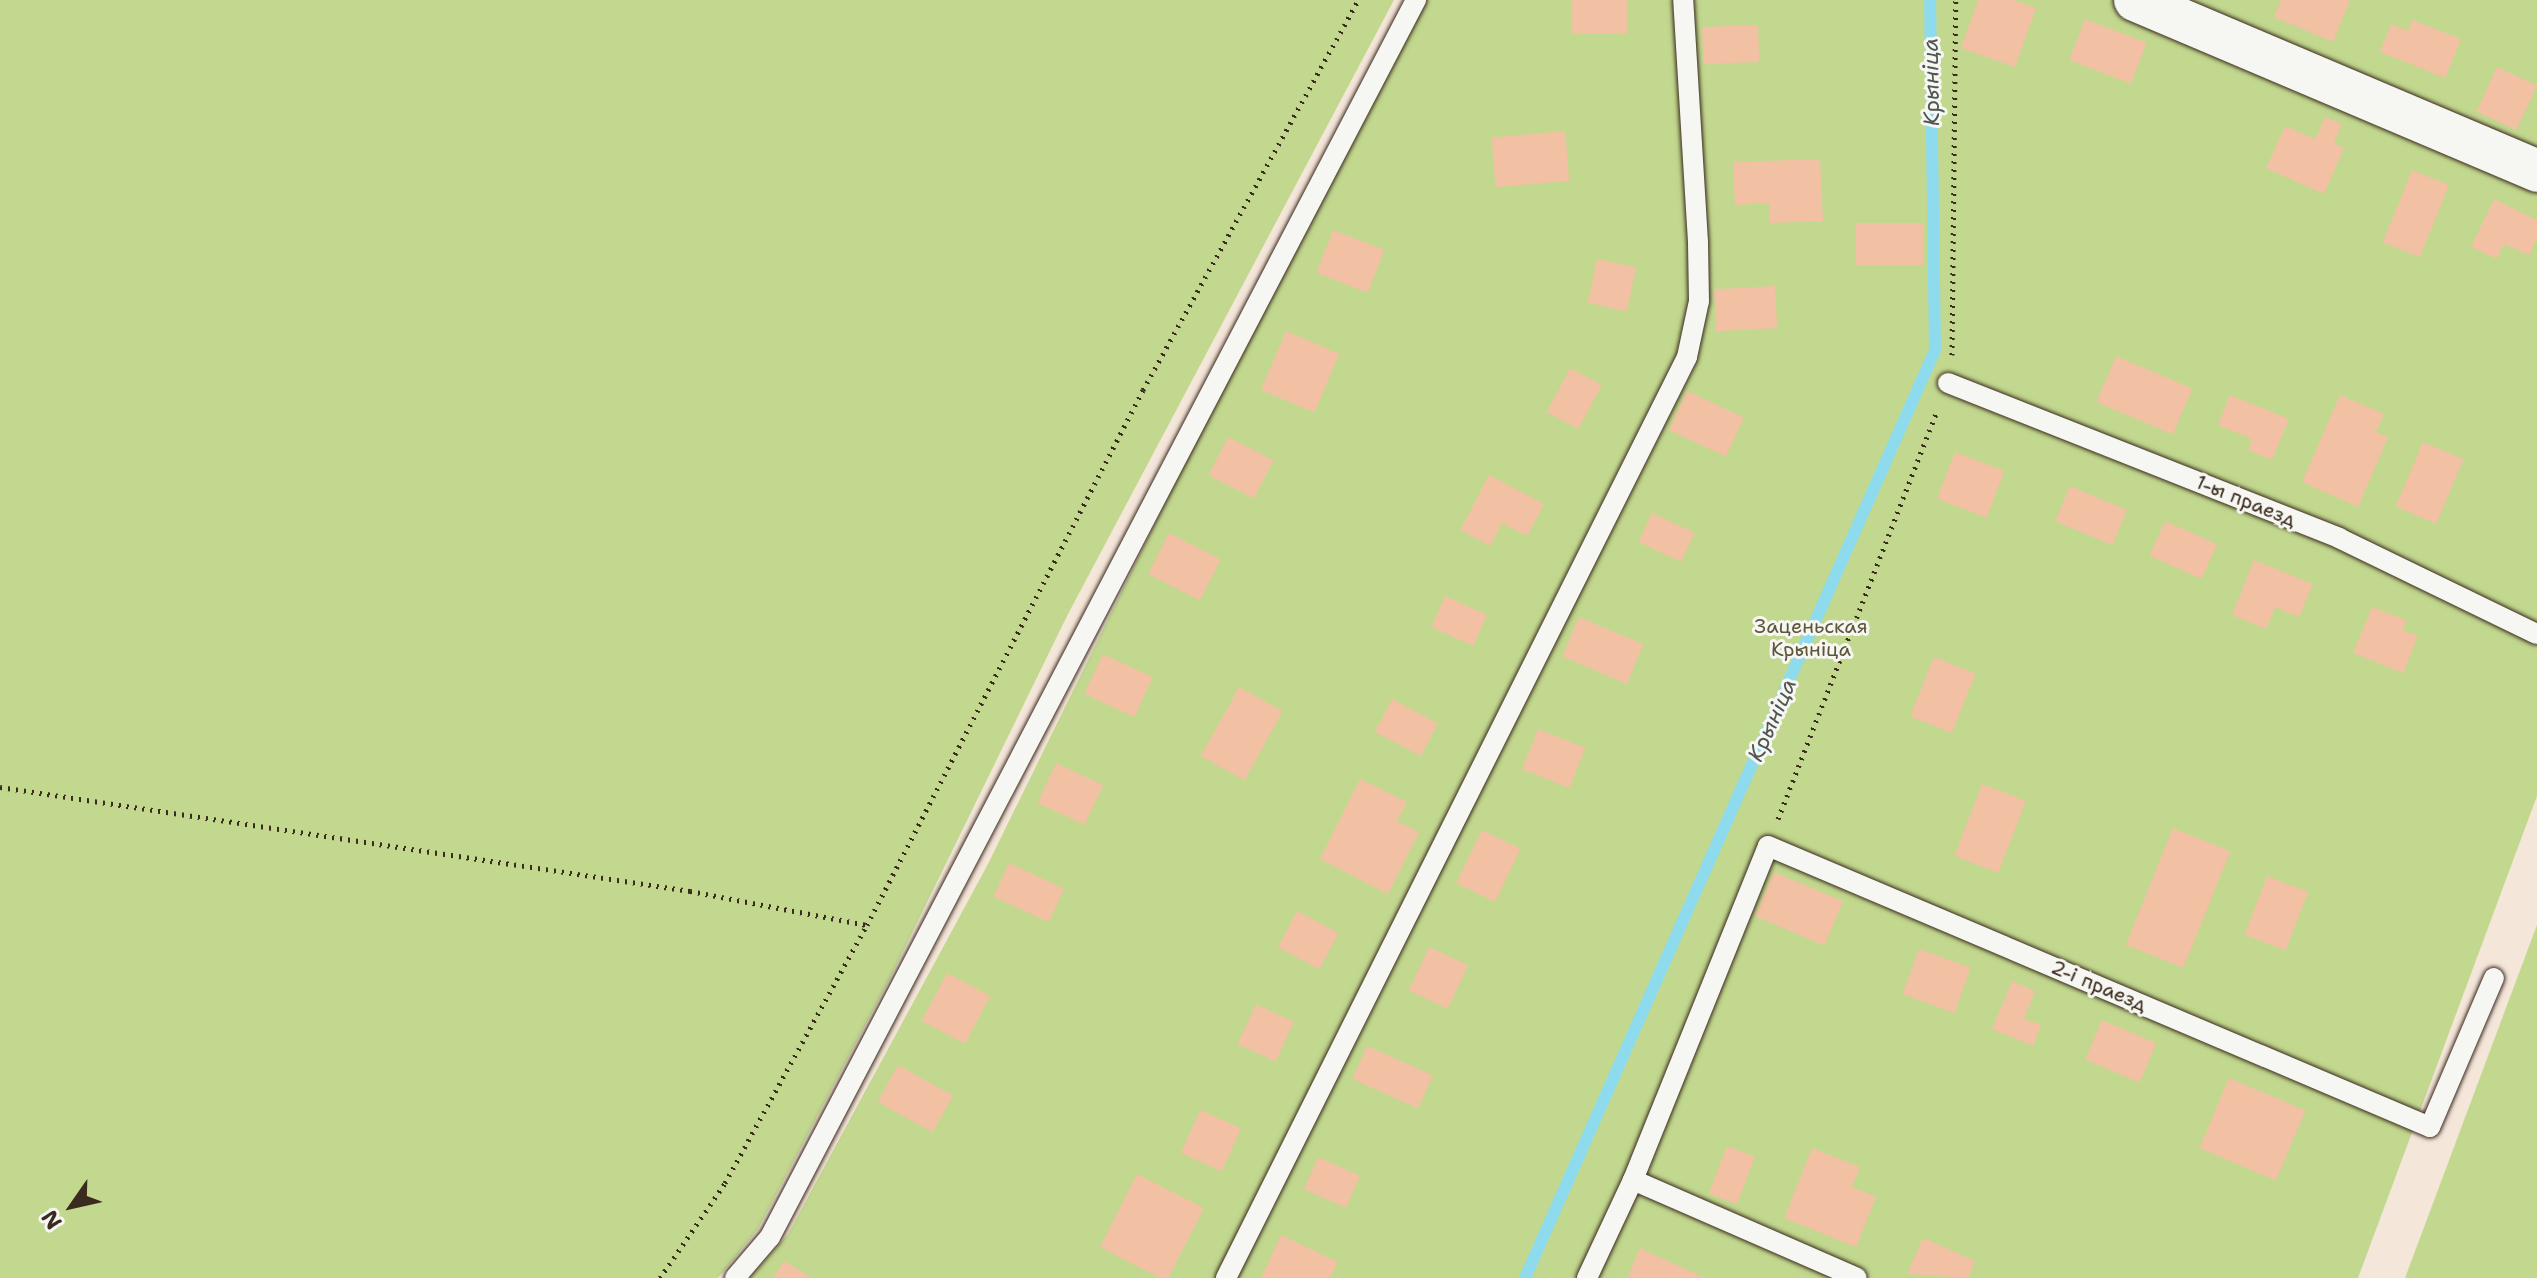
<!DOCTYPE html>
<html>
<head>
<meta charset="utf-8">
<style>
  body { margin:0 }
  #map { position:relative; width:2537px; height:1278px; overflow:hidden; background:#f5e6da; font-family:"Shantell Sans",sans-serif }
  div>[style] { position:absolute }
  .green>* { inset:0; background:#c2d88e }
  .stream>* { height:12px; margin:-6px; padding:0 6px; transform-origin:6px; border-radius:6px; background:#8fdbee }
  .building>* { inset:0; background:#f2c0a3; transform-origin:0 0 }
  .path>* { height:5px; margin-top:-2.5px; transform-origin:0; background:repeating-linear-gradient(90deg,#3b2a1e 0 2px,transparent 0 8px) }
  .roads { filter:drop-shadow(0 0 2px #3b2a1e) drop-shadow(0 0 2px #3b2a1e) }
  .lane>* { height:20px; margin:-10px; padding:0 10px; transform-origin:10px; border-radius:10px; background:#f6f6f2 }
  .street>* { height:42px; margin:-21px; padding:0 21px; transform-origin:21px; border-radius:21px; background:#f6f6f2 }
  span { translate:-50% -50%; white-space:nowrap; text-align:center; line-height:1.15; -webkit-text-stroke:6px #f6f6f2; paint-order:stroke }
  .street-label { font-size:20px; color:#3b2a1e }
  .park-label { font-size:20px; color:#5d563a }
  .water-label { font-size:22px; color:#505652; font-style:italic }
  .north { position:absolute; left:32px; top:1166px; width:80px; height:80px; -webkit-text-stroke:6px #f6f6f2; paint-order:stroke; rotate:236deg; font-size:22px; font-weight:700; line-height:32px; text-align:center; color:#3b2a1e }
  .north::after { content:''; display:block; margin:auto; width:28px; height:36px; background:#3b2a1e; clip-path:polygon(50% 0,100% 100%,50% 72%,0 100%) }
</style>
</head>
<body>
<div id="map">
  <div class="green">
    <i style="clip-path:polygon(0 0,1394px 0,1067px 616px,890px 978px,758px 1229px,718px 1278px,0 1278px)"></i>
    <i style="clip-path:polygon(1412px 0,2537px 0,2537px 796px,2358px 1278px,749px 1278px,788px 1234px,988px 864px)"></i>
    <i style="clip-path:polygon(2537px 925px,2537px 1278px,2405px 1278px)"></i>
  </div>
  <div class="stream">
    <i style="left:1525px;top:1278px;width:1015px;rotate:-66.16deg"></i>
    <i style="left:1935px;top:350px;width:350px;rotate:-90.8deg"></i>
  </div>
  <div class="building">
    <i style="left:1572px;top:0;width:55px;height:34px"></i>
    <i style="clip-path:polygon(1978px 0,2014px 0,2036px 8px,2015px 67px,1961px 48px)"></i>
    <i style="clip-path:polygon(2281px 0,2350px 0,2333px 42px,2274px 17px)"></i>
    <i style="left:2085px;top:19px;width:66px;height:44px;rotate:21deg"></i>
    <i style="clip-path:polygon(2412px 20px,2461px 39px,2445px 78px,2380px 52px,2391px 24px,2408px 31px)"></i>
    <i style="left:1758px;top:25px;width:37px;height:56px;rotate:88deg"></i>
    <i style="left:2497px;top:67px;width:44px;height:49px;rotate:25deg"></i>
    <i style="clip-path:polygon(2325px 117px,2342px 124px,2334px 143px,2344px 148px,2324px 194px,2266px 168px,2285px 126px,2315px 139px)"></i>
    <i style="left:1565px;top:131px;width:50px;height:74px;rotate:85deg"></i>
    <i style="clip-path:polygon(1820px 159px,1823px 221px,1770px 223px,1770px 203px,1735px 205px,1733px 162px)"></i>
    <i style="left:2412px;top:170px;width:40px;height:78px;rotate:22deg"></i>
    <i style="clip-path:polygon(2494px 199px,2537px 220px,2537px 238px,2529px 255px,2504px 244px,2497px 259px,2471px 247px)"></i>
    <i style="left:1924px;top:223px;width:42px;height:68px;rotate:90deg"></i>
    <i style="left:1333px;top:230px;width:55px;height:46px;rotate:21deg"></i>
    <i style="left:1597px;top:259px;width:40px;height:45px;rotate:12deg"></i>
    <i style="left:1775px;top:286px;width:42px;height:61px;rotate:87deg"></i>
    <i style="left:1286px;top:331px;width:58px;height:64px;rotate:23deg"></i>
    <i style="left:2116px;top:356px;width:83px;height:50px;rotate:23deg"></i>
    <i style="left:1570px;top:368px;width:36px;height:50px;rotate:28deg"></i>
    <i style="left:1687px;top:391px;width:63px;height:43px;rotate:25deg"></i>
    <i style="clip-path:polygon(2230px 395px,2289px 419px,2272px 460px,2248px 450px,2252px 439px,2218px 425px)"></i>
    <i style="clip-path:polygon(2340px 395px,2384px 414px,2376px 432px,2388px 437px,2358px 507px,2302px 482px)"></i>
    <i style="left:1228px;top:437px;width:51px;height:43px;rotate:27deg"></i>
    <i style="left:2423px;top:442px;width:44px;height:70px;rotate:23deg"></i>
    <i style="left:1955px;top:452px;width:53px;height:50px;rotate:21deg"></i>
    <i style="clip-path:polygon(1489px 475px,1544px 504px,1527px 536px,1502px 523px,1490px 546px,1460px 530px)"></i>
    <i style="left:2070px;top:486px;width:62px;height:38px;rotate:23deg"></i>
    <i style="left:1652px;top:513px;width:47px;height:32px;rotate:25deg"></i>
    <i style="left:2165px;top:521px;width:57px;height:38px;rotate:24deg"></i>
    <i style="left:1169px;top:533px;width:58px;height:46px;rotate:27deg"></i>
    <i style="clip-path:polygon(2254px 560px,2313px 584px,2299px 617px,2275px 607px,2266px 629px,2232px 615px)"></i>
    <i style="left:1445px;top:596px;width:46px;height:34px;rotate:24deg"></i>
    <i style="clip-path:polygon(2372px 607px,2406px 620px,2403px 630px,2418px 636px,2403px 673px,2353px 653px)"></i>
    <i style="left:1579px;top:617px;width:70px;height:43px;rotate:23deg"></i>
    <i style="left:1103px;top:654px;width:55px;height:44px;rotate:25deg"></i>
    <i style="left:1934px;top:657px;width:45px;height:64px;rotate:22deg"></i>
    <i style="left:1239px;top:687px;width:50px;height:79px;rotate:29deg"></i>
    <i style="left:1392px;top:699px;width:52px;height:37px;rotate:28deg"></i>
    <i style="left:1538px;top:729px;width:51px;height:43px;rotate:22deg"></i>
    <i style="left:1056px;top:763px;width:52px;height:44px;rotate:25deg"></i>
    <i style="clip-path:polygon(1360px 779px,1407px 802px,1397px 821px,1419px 832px,1388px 894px,1320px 859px)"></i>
    <i style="left:1982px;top:784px;width:47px;height:77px;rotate:21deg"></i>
    <i style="left:2173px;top:828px;width:62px;height:126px;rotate:22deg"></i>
    <i style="left:1482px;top:830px;width:43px;height:59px;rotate:26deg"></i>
    <i style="left:1009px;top:863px;width:61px;height:37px;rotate:25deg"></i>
    <i style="left:1774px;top:872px;width:75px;height:48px;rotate:23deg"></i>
    <i style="left:2267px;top:876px;width:44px;height:63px;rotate:21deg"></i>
    <i style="left:1297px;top:911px;width:47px;height:41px;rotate:28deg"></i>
    <i style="left:1429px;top:947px;width:43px;height:48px;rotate:25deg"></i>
    <i style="left:1919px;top:949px;width:55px;height:48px;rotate:20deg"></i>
    <i style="left:947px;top:973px;width:49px;height:54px;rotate:28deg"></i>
    <i style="clip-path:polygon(2012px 981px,2035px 991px,2024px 1019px,2041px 1025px,2033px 1046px,1992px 1029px)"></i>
    <i style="left:1256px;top:1004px;width:42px;height:44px;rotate:25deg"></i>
    <i style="left:2102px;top:1020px;width:59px;height:43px;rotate:23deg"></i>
    <i style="left:1367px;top:1046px;width:72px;height:36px;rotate:24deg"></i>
    <i style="left:898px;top:1065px;width:63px;height:42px;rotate:29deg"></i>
    <i style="left:2229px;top:1078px;width:83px;height:76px;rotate:23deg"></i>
    <i style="left:1200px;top:1110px;width:45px;height:47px;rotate:24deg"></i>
    <i style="left:1727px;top:1146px;width:30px;height:51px;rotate:21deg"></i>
    <i style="clip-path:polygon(1812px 1148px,1860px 1167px,1852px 1187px,1876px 1197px,1856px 1247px,1784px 1218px)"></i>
    <i style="left:1318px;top:1157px;width:46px;height:35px;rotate:24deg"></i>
    <i style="left:1137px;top:1174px;width:75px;height:82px;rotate:27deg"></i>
    <i style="clip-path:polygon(1281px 1235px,1338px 1262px,1330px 1278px,1261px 1278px)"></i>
    <i style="clip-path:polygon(1923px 1238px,1975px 1261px,1968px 1278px,1907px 1274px)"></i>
    <i style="clip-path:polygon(1640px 1248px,1705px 1278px,1627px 1278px)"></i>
    <i style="clip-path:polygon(784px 1261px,813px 1278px,773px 1278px)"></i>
  </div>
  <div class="path">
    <i style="left:1952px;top:355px;width:355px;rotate:-89.4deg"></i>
    <i style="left:0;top:787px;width:698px;rotate:8.57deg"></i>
    <i style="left:690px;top:891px;width:180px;rotate:10.9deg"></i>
    <i style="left:1778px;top:819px;width:438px;rotate:-68.7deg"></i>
    <i style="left:660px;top:1278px;width:115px;rotate:-55.6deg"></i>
    <i style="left:725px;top:1183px;width:294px;rotate:-61.2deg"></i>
    <i style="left:867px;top:925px;width:602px;rotate:-62.71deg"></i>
    <i style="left:1143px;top:390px;width:445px;rotate:-61.1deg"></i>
  </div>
  <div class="roads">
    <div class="lane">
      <i style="left:1948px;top:383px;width:421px;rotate:21.6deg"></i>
      <i style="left:2339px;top:538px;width:220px;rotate:25.9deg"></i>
      <i style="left:1633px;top:1180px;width:244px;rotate:23.6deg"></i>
      <i style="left:735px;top:1278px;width:54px;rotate:-49.5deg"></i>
      <i style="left:770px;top:1237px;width:1396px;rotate:-62.43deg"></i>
      <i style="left:1226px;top:1278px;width:1030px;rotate:-63.41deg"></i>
      <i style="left:1687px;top:357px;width:57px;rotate:-77.9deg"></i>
      <i style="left:1699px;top:301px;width:59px;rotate:-91deg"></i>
      <i style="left:1698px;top:242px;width:242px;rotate:-93.5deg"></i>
      <i style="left:1587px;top:1278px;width:108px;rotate:-64.9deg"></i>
      <i style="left:1633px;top:1180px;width:360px;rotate:-68deg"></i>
      <i style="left:1768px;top:846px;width:719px;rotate:23deg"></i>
      <i style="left:2430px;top:1127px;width:162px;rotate:-66.8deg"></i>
    </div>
    <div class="street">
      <i style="left:2135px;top:0;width:437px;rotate:23deg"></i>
    </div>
  </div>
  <div class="street-label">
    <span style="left:2246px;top:501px;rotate:22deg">1-ы праезд</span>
    <span style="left:2099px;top:986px;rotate:23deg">2-і праезд</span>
  </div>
  <div class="park-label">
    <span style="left:1811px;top:638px">Заценьская<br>Крыніца</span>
  </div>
  <div class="water-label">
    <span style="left:1931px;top:82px;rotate:-91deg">Крыніца</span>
    <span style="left:1772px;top:720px;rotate:-66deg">Крыніца</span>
  </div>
  <div class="north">N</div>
</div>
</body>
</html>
